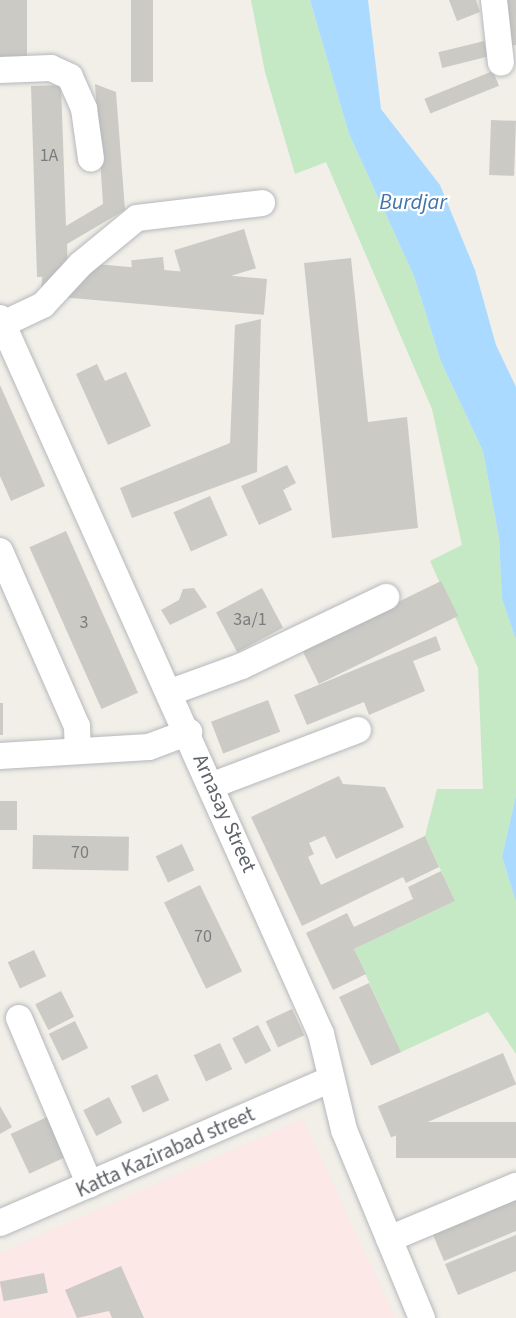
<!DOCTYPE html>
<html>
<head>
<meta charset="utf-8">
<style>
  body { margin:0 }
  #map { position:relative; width:516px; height:1318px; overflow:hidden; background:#f1efe8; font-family:"Source Sans 3",sans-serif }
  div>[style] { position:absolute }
  .medical>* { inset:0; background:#fce8e6 }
  .green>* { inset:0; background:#c5e8c5 }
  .water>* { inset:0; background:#aadaff }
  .building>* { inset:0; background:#cccac5; transform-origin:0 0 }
  .roads { filter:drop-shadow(0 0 2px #b5b8bc) drop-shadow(0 0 2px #b5b8bc) }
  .minor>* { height:26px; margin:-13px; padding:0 13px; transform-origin:13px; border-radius:13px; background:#fff }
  span { translate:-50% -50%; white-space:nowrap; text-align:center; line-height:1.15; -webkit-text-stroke:4.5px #fff; paint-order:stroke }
  .number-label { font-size:18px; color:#7a7d7f }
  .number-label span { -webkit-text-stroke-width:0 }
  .street-label { font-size:21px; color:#5f6368 }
  .water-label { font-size:22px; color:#4174aa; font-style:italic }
</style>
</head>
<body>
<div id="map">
  <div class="medical">
    <i style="clip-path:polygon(303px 1119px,395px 1318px,0 1318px,0 1253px)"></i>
  </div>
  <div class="green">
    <i style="clip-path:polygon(251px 0,310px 0,349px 134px,414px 276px,441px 362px,483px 451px,499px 538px,502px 599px,516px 640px,516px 795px,502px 857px,516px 902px,516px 1054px,488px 1012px,401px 1052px,354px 949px,455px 901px,425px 836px,437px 789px,483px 789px,478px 668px,430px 561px,462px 545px,432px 409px,326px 162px,295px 174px,265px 72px)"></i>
  </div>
  <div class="water">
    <i style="clip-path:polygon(310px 0,368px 0,381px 109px,440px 185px,475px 270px,496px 345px,516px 387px,516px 640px,502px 599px,499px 538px,483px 451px,441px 362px,414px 276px,349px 134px)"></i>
    <i style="clip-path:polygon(516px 795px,516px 902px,502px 857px)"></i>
  </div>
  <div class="building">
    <i style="left:0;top:0;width:27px;height:62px"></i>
    <i style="left:131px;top:0;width:22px;height:82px"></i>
    <i style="clip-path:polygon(449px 0,476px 0,480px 12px,457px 21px)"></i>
    <i style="clip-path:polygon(502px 0,516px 0,516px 45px,508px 46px)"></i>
    <i style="left:484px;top:41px;width:16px;height:47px;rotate:76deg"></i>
    <i style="left:493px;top:71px;width:16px;height:74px;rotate:68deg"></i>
    <i style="clip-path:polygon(95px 84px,116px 92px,125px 210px,67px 244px,68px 276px,37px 277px,31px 86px,61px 85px,66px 226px,103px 204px)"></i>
    <i style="left:491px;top:120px;width:25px;height:55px;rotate:2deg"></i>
    <i style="left:244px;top:229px;width:41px;height:73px;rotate:73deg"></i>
    <i style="left:163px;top:257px;width:40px;height:32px;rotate:84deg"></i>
    <i style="clip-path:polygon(351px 258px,368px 422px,407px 417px,418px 528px,332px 538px,304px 263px)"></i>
    <i style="left:267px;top:279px;width:36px;height:224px;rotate:95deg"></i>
    <i style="clip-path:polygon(261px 319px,257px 472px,132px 518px,120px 488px,230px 443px,235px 325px)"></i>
    <i style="clip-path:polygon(97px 364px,105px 381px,126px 372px,151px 426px,108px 445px,76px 374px)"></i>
    <i style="clip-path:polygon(0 385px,45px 486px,11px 501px,0 476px)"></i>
    <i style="clip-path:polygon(287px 465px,296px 483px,283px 490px,292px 510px,259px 525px,241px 486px)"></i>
    <i style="left:210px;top:496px;width:43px;height:40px;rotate:66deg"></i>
    <i style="left:66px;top:531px;width:177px;height:40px;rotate:66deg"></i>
    <i style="left:441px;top:581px;width:39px;height:155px;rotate:64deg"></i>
    <i style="clip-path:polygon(194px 588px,207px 607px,170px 625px,161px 610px,179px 600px,183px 589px)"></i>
    <i style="left:262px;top:588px;width:45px;height:52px;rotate:62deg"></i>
    <i style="clip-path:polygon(436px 636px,441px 650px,413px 661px,425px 691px,369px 715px,364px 702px,307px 725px,294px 695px)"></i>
    <i style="left:268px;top:700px;width:34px;height:61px;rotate:69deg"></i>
    <i style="left:0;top:703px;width:3px;height:32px"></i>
    <i style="clip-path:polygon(339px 776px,343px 784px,385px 787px,404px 827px,336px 859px,325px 836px,309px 843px,314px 854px,308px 857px,321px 885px,425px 836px,439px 867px,406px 883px,403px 877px,302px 926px,251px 817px)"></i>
    <i style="left:0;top:801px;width:17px;height:29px"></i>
    <i style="left:33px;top:835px;width:96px;height:34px;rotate:1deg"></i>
    <i style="left:182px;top:844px;width:29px;height:29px;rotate:65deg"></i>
    <i style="clip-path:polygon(441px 871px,455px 901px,354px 949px,366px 974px,333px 990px,306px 933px,347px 913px,354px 927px,413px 899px,408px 887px)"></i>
    <i style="left:200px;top:885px;width:96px;height:40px;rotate:64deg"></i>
    <i style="left:34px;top:950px;width:29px;height:29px;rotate:65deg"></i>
    <i style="left:369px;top:983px;width:76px;height:33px;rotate:65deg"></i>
    <i style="left:61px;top:991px;width:29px;height:29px;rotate:63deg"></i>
    <i style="left:292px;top:1009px;width:29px;height:29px;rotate:65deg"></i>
    <i style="left:75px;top:1021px;width:30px;height:29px;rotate:64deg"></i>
    <i style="left:258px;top:1025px;width:29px;height:29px;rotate:63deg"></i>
    <i style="left:220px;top:1043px;width:29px;height:29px;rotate:65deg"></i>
    <i style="left:503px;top:1053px;width:34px;height:136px;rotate:67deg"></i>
    <i style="left:157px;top:1074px;width:29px;height:29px;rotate:65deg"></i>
    <i style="left:109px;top:1097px;width:29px;height:29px;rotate:63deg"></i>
    <i style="clip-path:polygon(0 1106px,12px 1127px,0 1134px)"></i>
    <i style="left:47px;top:1117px;width:44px;height:40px;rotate:65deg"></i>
    <i style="left:516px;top:1122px;width:36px;height:120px;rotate:90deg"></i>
    <i style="clip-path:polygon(516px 1195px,516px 1231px,444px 1261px,431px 1230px)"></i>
    <i style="clip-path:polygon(516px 1235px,516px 1271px,458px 1295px,445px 1264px)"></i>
    <i style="clip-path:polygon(121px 1266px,144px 1318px,112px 1318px,109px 1311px,77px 1318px,65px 1290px)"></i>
    <i style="left:44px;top:1273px;width:20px;height:45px;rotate:79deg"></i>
  </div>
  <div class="roads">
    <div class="minor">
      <i style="left:494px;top:0;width:63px;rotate:83.7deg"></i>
      <i style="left:0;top:70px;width:51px;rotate:-2.2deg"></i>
      <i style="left:51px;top:68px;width:21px;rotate:25deg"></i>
      <i style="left:70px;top:77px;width:35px;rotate:66deg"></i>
      <i style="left:84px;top:109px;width:50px;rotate:82deg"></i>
      <i style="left:0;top:318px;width:785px;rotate:65.85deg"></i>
      <i style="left:321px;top:1034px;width:99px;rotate:76.5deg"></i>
      <i style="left:344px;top:1130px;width:204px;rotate:67.5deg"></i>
      <i style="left:3px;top:324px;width:44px;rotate:-25.4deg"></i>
      <i style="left:43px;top:305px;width:56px;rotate:-47.2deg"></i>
      <i style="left:81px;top:264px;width:72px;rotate:-39.4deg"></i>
      <i style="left:137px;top:218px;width:126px;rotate:-6.8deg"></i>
      <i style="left:0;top:551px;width:191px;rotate:66.3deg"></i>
      <i style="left:77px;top:726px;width:25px;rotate:88deg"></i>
      <i style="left:171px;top:692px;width:76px;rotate:-20.1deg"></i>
      <i style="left:242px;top:666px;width:160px;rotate:-25.6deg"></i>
      <i style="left:0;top:756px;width:149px;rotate:-3.5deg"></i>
      <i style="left:149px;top:747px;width:43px;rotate:-20.6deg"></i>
      <i style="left:213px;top:785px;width:155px;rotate:-20.8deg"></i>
      <i style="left:19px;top:1018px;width:181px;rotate:67deg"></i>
      <i style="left:0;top:1223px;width:359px;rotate:-23.5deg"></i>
      <i style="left:389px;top:1239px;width:138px;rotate:-22.7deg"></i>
    </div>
  </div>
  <div class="number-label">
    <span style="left:49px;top:156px">1A</span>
    <span style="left:250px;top:620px">3a/1</span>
    <span style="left:84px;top:623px">3</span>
    <span style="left:80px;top:853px">70</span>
    <span style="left:203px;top:937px">70</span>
  </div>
  <div class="street-label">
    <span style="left:225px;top:813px;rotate:66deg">Arnasay Street</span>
    <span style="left:165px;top:1152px;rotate:-24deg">Katta Kazirabad street</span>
  </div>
  <div class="water-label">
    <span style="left:413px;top:203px">Burdjar</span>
  </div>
</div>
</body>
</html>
